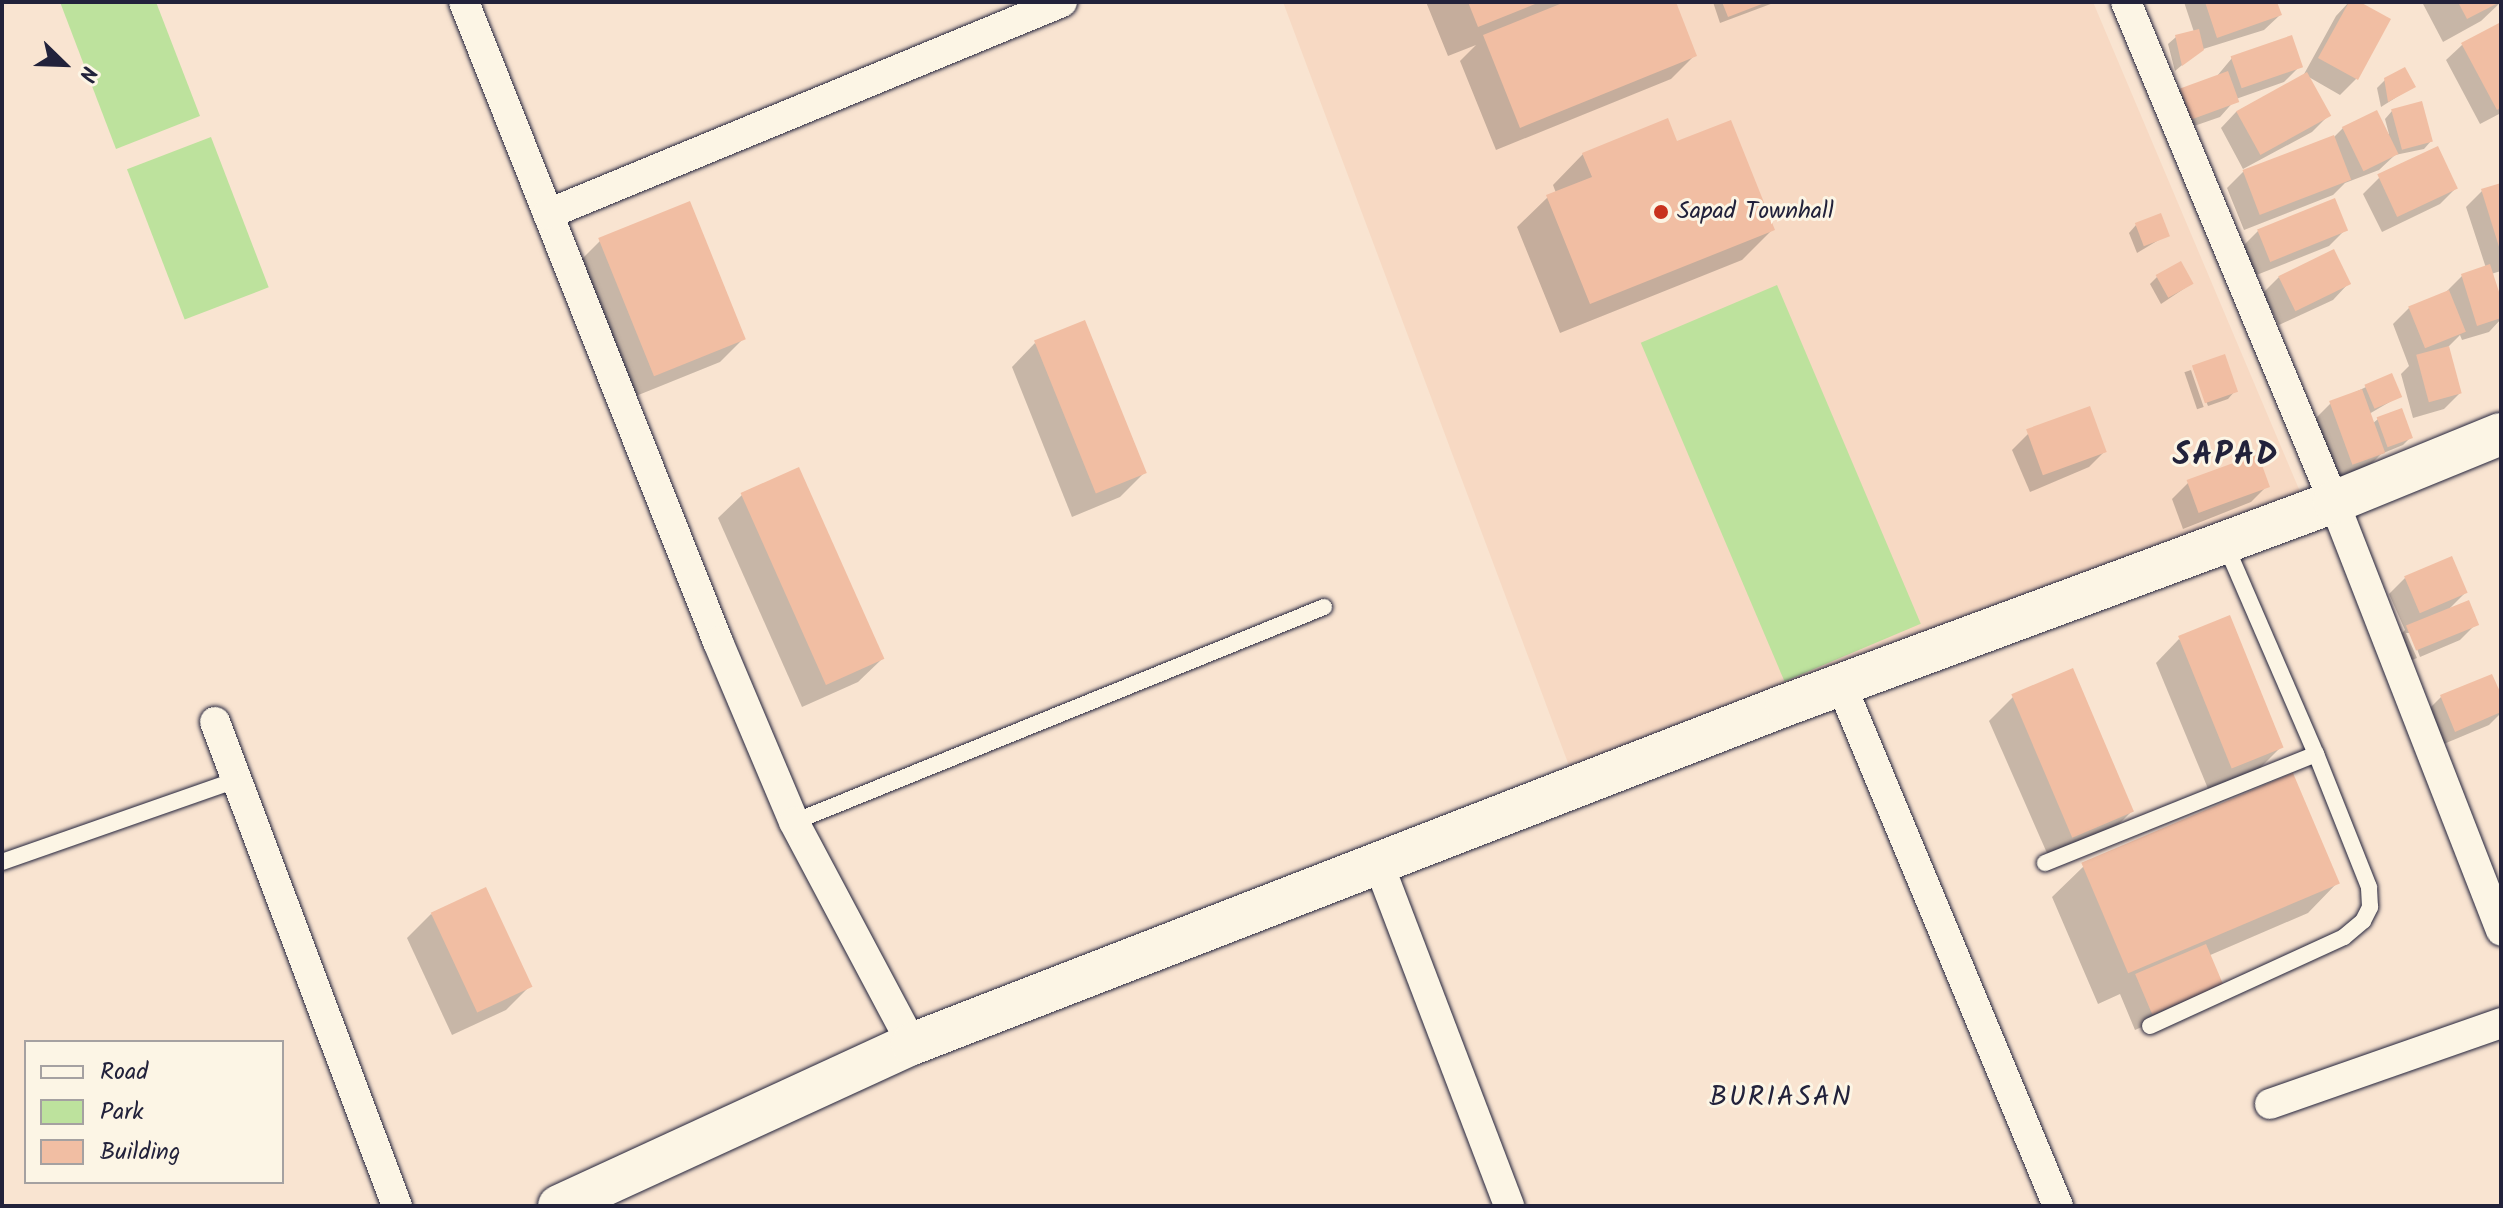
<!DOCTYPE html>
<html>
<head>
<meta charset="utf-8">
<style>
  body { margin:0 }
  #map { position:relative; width:2503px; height:1208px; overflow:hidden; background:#f9e4d1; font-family:Kalam,sans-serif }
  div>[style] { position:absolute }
  .built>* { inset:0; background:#f7d9c3 }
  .green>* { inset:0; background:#bde29d; transform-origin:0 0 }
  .shadow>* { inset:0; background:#0003; transform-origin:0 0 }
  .building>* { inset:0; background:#f1bea3; transform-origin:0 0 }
  .roads { filter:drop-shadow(0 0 2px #22223b) drop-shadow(0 0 2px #22223b) }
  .lane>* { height:16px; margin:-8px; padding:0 8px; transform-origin:8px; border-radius:8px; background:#fcf5e5 }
  .street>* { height:30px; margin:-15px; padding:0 15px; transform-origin:15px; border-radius:15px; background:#fcf5e5 }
  .secondary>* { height:42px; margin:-21px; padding:0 21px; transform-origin:21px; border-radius:21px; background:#fcf5e5 }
  .dots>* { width:22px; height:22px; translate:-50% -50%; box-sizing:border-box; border:4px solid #fcf5e5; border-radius:50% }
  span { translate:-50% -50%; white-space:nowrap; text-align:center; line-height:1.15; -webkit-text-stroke:6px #fcf5e5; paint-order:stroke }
  .poi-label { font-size:24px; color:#22223b }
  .left { translate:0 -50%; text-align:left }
  .quarter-label { font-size:28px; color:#22223b; letter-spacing:2px }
  .district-label { font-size:32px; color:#22223b; font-weight:700; letter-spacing:2px }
  .frame { position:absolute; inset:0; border:4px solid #22223b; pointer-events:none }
  .legend { position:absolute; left:24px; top:1040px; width:260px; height:144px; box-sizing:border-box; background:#fcf5e5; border:2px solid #a5a1a1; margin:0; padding:10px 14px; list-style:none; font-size:24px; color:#22223b }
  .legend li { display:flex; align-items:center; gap:16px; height:40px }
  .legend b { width:40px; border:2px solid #a5a1a1 }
  .north { position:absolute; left:24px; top:24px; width:80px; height:80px; -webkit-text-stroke:6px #fcf5e5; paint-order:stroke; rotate:113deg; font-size:22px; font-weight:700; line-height:32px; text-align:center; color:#22223b }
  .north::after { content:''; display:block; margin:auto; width:28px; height:36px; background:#22223b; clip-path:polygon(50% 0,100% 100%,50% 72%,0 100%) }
</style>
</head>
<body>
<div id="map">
  <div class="built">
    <i style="clip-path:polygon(1283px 2px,2093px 2px,2301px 494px,1571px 771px)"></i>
  </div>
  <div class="green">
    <i style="clip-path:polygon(60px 2px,156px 2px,200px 116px,116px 149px)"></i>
    <i style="left:211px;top:137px;width:161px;height:90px;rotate:69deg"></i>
    <i style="left:1777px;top:285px;width:368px;height:148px;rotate:67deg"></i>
  </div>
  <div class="shadow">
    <i style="clip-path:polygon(1426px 2px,1674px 2px,1695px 55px,1671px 79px,1496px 150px,1460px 61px,1476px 45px,1448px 56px)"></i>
    <i style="clip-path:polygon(1713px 2px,1776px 2px,1720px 23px)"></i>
    <i style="clip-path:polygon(2184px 2px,2275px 2px,2280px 15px,2264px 30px,2200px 50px,2175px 71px,2168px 44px,2176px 37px,2194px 32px)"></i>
    <i style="clip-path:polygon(2349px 2px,2388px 20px,2356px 79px,2340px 95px,2307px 76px,2328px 116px,2312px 132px,2243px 169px,2221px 128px,2236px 112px,2303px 76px,2336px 16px)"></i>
    <i style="clip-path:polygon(2422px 2px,2501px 2px,2481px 21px,2443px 42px)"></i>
    <i style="clip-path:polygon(2501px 24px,2501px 113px,2480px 124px,2446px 60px,2462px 45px)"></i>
    <i style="clip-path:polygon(2232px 58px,2300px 66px,2284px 82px,2236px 99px,2220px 117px,2174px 133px,2165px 105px,2181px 89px,2217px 76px)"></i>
    <i style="clip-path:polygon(2385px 80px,2414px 86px,2381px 107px,2377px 88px)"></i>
    <i style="clip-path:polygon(2392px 111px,2431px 141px,2424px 149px,2395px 155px,2379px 170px,2345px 183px,2333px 195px,2244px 230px,2227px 188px,2244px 171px,2333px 138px,2343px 128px,2389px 134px,2385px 119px)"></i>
    <i style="clip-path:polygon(1676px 144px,1773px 229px,1742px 260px,1560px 333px,1517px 227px,1548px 197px,1556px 193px,1553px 185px,1583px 154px)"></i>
    <i style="clip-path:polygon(2437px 149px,2456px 188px,2440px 204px,2382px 232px,2363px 194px,2379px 178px)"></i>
    <i style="clip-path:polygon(2501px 185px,2501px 271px,2491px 274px,2501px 304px,2501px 319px,2489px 332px,2462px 340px,2460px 335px,2448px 347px,2460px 393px,2444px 409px,2413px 418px,2401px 374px,2409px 366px,2393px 324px,2409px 308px,2446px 292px,2462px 276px,2486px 268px,2466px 207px,2482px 191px)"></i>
    <i style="clip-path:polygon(2136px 225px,2167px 235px,2137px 253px,2129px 233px)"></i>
    <i style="clip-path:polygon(2345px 230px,2329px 246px,2254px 276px,2242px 247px,2258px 231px)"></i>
    <i style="clip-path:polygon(601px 240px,743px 339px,720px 362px,631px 398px,577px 264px)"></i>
    <i style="clip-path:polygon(2158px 276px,2191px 284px,2161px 304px,2150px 284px)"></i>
    <i style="clip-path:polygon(2279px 277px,2348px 284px,2333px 300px,2279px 325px,2263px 293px)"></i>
    <i style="clip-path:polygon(1035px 343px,1144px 473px,1120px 497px,1072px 517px,1012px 367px)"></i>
    <i style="clip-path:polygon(2193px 368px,2235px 391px,2228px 399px,2208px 406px)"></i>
    <i style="left:2191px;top:370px;width:39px;height:7px;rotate:71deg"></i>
    <i style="clip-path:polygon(2366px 387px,2400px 396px,2369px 414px,2372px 424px,2378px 419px,2411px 437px,2403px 445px,2381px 454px,2367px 468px,2336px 479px,2314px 420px,2330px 404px)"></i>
    <i style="clip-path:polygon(2028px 434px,2105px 451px,2089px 467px,2030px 492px,2012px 450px)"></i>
    <i style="clip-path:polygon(2188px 483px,2267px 486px,2251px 502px,2183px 529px,2172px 499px)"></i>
    <i style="clip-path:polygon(742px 495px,882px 659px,858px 682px,802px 707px,718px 518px)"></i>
    <i style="clip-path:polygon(2405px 578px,2466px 592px,2447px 611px,2476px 624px,2460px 640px,2420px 657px,2411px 633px,2406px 633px,2417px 658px,2400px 665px,2391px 644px,2405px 630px,2389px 594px)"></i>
    <i style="clip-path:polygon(2179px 639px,2282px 746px,2258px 770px,2209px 791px,2156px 663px)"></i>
    <i style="clip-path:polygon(2013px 697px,2133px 810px,2109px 834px,2050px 860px,1989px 721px)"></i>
    <i style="clip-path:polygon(2441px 697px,2501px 699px,2501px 713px,2489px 725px,2439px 746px,2425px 713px)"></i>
    <i style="clip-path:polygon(2083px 867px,2338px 882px,2308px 913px,2208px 956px,2204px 1000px,2135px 1030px,2120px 994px,2098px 1004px,2052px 897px)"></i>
    <i style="clip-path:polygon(431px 914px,529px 987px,506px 1010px,452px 1035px,407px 938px)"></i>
  </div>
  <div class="building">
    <i style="clip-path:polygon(1468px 2px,1540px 2px,1478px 27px)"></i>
    <i style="clip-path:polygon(1565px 2px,1676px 2px,1697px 56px,1520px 128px,1483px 35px)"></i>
    <i style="clip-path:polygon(1722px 2px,1767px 2px,1728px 17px)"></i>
    <i style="clip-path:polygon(2205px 2px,2277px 2px,2282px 15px,2217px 38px)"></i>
    <i style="clip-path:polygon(2349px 2px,2360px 2px,2391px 19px,2358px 80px,2318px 58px)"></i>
    <i style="clip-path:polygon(2458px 2px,2500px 2px,2467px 19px)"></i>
    <i style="clip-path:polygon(2501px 22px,2501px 107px,2497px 110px,2461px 43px)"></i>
    <i style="clip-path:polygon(2199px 29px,2204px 50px,2182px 66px,2175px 35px)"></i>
    <i style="left:2292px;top:35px;width:34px;height:65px;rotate:71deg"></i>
    <i style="clip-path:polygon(2405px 67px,2416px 87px,2388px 102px,2384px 78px)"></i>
    <i style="left:2228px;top:71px;width:33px;height:51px;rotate:70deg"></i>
    <i style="left:2307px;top:72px;width:50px;height:81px;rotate:61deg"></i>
    <i style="left:2422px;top:101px;width:42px;height:32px;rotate:75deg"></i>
    <i style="left:2377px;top:110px;width:49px;height:39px;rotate:64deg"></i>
    <i style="clip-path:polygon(1668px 118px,1677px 141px,1731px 120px,1775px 230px,1590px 304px,1546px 195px,1592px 177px,1582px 153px)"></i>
    <i style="left:2334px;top:135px;width:48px;height:98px;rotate:69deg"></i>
    <i style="left:2438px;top:146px;width:47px;height:67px;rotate:65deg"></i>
    <i style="clip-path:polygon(2501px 183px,2501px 250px,2500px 250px,2481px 189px)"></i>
    <i style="left:2335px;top:198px;width:35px;height:84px;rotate:68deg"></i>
    <i style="left:690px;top:201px;width:149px;height:99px;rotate:68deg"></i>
    <i style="left:2161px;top:213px;width:25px;height:28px;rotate:69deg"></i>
    <i style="left:2334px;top:249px;width:39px;height:62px;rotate:64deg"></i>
    <i style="left:2181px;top:261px;width:26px;height:29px;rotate:61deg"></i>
    <i style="clip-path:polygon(2490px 264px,2501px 298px,2501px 318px,2477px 326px,2461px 274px)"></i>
    <i style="left:2449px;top:290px;width:45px;height:44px;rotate:68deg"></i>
    <i style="left:1085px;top:320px;width:165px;height:55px;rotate:68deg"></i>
    <i style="left:2449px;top:346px;width:49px;height:34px;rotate:75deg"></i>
    <i style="left:2225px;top:354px;width:40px;height:35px;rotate:71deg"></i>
    <i style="left:2392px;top:373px;width:26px;height:30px;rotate:67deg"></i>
    <i style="left:2362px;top:389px;width:68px;height:35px;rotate:70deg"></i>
    <i style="left:2090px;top:406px;width:49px;height:68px;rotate:70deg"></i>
    <i style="left:2402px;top:408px;width:32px;height:27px;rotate:70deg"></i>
    <i style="left:2258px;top:454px;width:35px;height:76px;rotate:70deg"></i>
    <i style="left:799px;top:467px;width:210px;height:64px;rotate:66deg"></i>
    <i style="left:2452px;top:556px;width:40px;height:52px;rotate:67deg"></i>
    <i style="left:2469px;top:600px;width:27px;height:68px;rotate:68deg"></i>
    <i style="left:2230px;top:615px;width:143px;height:56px;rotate:68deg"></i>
    <i style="left:2073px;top:668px;width:156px;height:67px;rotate:67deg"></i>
    <i style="clip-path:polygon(2492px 674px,2501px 694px,2501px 712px,2455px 732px,2440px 695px)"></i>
    <i style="left:2293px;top:773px;width:120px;height:230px;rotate:67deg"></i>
    <i style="left:486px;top:887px;width:110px;height:61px;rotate:65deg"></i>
    <i style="left:2206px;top:944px;width:44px;height:77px;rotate:67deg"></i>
  </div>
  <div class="roads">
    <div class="lane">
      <i style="left:794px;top:822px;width:572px;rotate:-22.08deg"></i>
      <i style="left:2px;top:862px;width:248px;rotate:-19.3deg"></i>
      <i style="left:2045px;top:863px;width:292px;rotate:-21.9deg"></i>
      <i style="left:2150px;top:1026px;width:213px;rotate:-24.6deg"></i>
      <i style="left:2344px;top:937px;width:25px;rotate:-40deg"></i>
      <i style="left:2363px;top:921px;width:16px;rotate:-63deg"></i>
      <i style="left:2370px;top:907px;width:20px;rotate:-93deg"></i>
      <i style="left:2369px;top:887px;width:143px;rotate:-111.7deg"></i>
      <i style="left:2316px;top:754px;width:229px;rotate:-113.4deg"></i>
    </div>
    <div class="street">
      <i style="left:464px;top:2px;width:689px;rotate:68.35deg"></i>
      <i style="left:718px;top:642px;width:195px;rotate:67.1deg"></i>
      <i style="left:794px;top:822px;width:251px;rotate:62deg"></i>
      <i style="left:2126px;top:2px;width:542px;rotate:67.41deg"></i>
      <i style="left:2334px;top:502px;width:460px;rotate:68.7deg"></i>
      <i style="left:548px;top:214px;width:556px;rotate:-22.41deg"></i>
      <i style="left:1842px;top:687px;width:562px;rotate:67.4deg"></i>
      <i style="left:215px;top:722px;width:517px;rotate:69.39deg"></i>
      <i style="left:1379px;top:865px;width:365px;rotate:69.1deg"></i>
      <i style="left:2270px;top:1104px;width:245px;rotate:-19.3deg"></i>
    </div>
    <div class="secondary">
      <i style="left:559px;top:1206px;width:388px;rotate:-24.7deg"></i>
      <i style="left:912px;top:1044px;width:937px;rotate:-21.2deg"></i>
      <i style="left:1786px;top:705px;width:584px;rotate:-20.33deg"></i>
      <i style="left:2334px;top:502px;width:180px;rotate:-22.2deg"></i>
    </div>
  </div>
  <div class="dots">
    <i style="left:1661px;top:212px;background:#c8321e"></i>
  </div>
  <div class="poi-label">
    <span class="left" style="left:1677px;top:212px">Sapad Townhall</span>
  </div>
  <div class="quarter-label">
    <span style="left:1781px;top:1098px">BURIASAN</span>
  </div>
  <div class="district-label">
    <span style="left:2226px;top:456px">SAPAD</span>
  </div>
  <div class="frame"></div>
  <ul class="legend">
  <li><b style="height:10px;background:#fcf5e5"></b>Road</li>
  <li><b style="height:22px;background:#bde29d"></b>Park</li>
  <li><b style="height:22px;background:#f1bea3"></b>Building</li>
  </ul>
  <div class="north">N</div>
</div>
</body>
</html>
